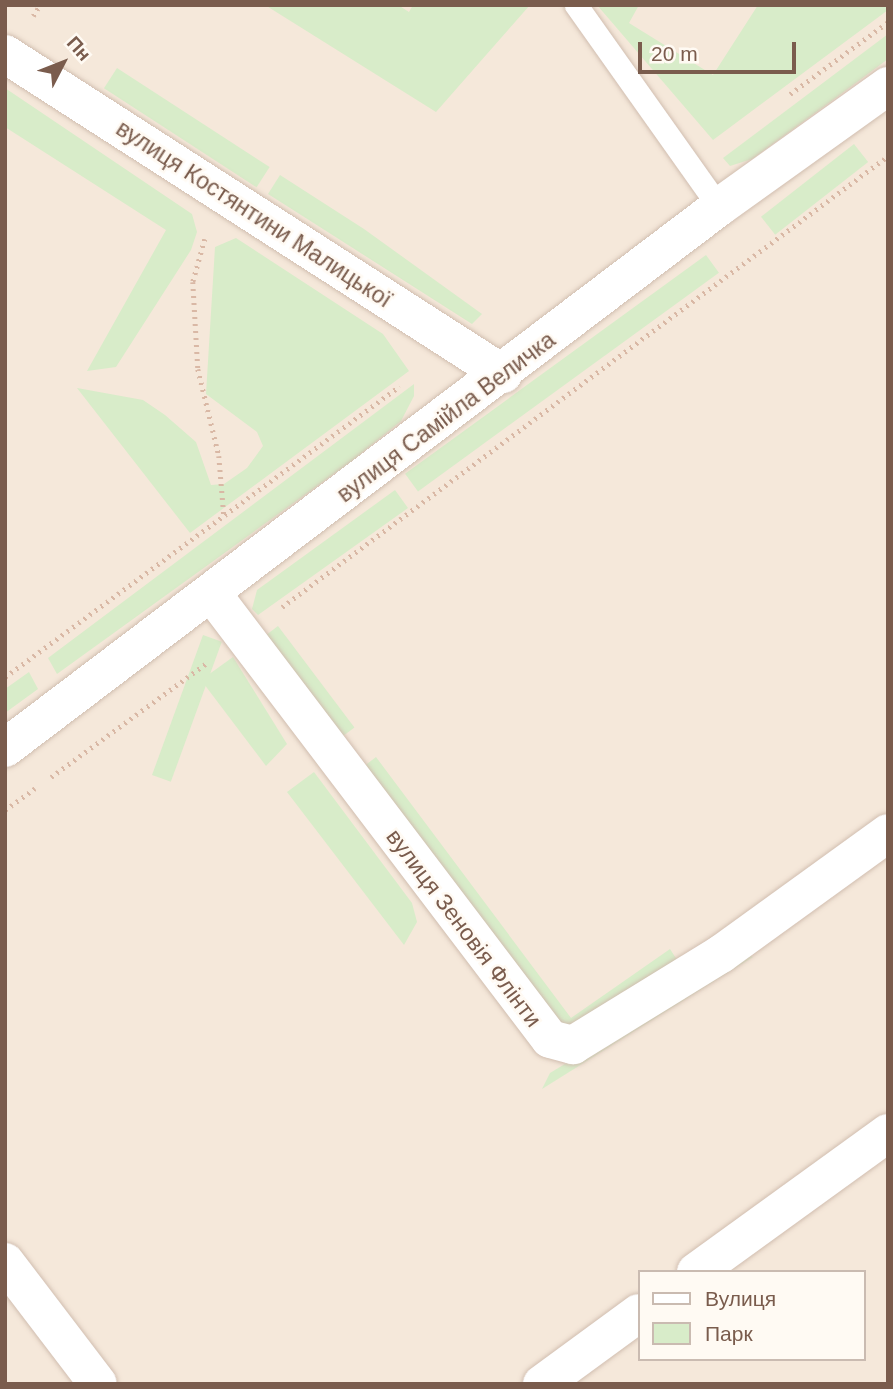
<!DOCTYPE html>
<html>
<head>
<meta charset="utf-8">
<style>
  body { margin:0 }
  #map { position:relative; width:893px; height:1389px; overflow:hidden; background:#fdf6ec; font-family:Helvetica,sans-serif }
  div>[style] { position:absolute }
  .residential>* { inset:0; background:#f5e8da }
  .green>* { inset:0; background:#d8ecc9; transform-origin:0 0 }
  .path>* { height:4.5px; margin-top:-2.25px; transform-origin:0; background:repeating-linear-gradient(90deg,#d9b8a5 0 2px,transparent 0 7px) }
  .roads { filter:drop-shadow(0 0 2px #d1beb0) drop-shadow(0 0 2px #d1beb0) }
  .service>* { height:23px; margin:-11.5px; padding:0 11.5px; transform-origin:11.5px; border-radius:11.5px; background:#fff }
  .minor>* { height:38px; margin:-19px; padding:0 19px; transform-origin:19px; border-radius:19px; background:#fff }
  span { translate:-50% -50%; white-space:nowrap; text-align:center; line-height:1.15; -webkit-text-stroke:5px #fffaf3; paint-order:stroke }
  .street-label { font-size:23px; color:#7a5c4d }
  .frame { position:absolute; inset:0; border:7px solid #7a5c4d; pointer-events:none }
  .legend { position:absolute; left:638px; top:1270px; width:228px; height:91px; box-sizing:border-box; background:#fffaf3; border:2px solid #cabbb1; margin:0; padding:9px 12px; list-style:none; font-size:21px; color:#7a5c4d }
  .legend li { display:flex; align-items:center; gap:14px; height:35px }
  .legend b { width:35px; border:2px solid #cabbb1 }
  .north { position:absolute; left:28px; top:28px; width:70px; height:70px; -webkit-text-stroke:5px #fffaf3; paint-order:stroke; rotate:48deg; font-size:19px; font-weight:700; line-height:28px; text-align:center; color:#7a5c4d }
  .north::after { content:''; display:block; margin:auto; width:24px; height:32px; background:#7a5c4d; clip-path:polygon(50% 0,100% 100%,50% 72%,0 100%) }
  .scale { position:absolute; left:638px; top:42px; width:158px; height:32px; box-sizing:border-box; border:4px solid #7a5c4d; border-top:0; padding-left:9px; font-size:21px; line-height:24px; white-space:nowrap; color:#7a5c4d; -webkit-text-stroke:5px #fffaf3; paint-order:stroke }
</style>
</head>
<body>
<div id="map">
  <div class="residential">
    <i style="clip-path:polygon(evenodd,5px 5px,888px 5px,888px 1384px,5px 1384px,5px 5px,639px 1272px,863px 1272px,863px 1359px,639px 1359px,639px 1272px)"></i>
  </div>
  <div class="green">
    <i style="clip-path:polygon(265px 5px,398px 5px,409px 12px,413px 5px,530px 5px,436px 112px)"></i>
    <i style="clip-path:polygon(597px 5px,639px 5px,629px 23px,713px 75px,758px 5px,888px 5px,888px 10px,713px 140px)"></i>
    <i style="clip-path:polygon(888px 34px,888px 59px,837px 97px,752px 159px,730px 166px,723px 158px)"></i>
    <i style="left:117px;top:68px;width:182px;height:24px;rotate:33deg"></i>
    <i style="clip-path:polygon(5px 88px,192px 214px,197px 232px,191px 250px,116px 367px,87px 371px,166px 230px,5px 127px)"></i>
    <i style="left:854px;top:144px;width:23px;height:118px;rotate:52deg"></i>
    <i style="clip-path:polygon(280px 175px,364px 229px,482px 314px,472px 324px,268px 194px)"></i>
    <i style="clip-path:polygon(236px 238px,383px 334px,409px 371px,190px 533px,77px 388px,143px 400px,165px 415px,196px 442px,211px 485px,224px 484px,247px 468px,263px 446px,257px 432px,206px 394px,215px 247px)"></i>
    <i style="left:706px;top:255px;width:22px;height:372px;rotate:54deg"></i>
    <i style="clip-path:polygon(414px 384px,414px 396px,401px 421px,353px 460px,57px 674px,48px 658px)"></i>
    <i style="clip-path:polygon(395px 490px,408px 508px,258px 615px,252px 609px,257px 590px)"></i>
    <i style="left:278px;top:626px;width:127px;height:16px;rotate:53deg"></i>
    <i style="left:203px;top:635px;width:20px;height:149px;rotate:20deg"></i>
    <i style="clip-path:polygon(233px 657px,287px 744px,266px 766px,201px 680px)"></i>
    <i style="clip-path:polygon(29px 672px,38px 689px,5px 713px,5px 689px)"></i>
    <i style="clip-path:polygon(376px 757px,571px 1018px,670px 949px,679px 963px,587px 1027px,558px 1026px,363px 767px)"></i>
    <i style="clip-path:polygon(314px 772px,412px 903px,417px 922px,404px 945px,287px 792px)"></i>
    <i style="clip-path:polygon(746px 954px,753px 957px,542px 1089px,550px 1073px)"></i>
  </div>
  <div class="path">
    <i style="left:33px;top:16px;width:13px;rotate:-58deg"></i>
    <i style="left:790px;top:94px;width:122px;rotate:-36.3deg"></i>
    <i style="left:205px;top:239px;width:45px;rotate:105.6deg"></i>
    <i style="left:193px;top:282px;width:87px;rotate:86.7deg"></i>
    <i style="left:198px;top:369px;width:89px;rotate:76.4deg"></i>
    <i style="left:219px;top:456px;width:60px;rotate:85.2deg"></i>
    <i style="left:282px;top:607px;width:755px;rotate:-36.66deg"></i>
    <i style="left:5px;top:677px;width:490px;rotate:-36.4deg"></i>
    <i style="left:51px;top:777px;width:195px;rotate:-36.2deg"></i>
    <i style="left:5px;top:810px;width:37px;rotate:-36deg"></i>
  </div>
  <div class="roads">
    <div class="service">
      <i style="left:576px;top:5px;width:247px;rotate:54.7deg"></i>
    </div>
    <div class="minor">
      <i style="left:5px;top:54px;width:592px;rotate:32.72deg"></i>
      <i style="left:213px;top:595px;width:557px;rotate:52.8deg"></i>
      <i style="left:550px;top:1039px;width:24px;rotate:15deg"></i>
      <i style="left:573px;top:1045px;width:174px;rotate:-31.6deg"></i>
      <i style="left:721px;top:954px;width:206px;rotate:-35.9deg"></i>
      <i style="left:5px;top:748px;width:896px;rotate:-37.15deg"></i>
      <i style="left:719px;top:207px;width:208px;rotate:-35.6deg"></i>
      <i style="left:5px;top:1262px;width:153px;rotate:52.7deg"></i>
      <i style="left:696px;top:1272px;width:237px;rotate:-35.9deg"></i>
      <i style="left:542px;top:1384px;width:120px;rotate:-36.2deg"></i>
    </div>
  </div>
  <div class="street-label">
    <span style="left:254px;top:214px;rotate:33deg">вулиця Костянтини Малицької</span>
    <span style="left:446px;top:417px;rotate:-37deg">вулиця Самійла Величка</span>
    <span style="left:464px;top:928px;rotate:53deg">вулиця Зеновія Флінти</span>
  </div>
  <div class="frame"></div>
  <ul class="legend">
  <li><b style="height:9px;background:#fff"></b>Вулиця</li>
  <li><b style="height:19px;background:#d8ecc9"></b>Парк</li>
  </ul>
  <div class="north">Пн</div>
  <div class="scale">20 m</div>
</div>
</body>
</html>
